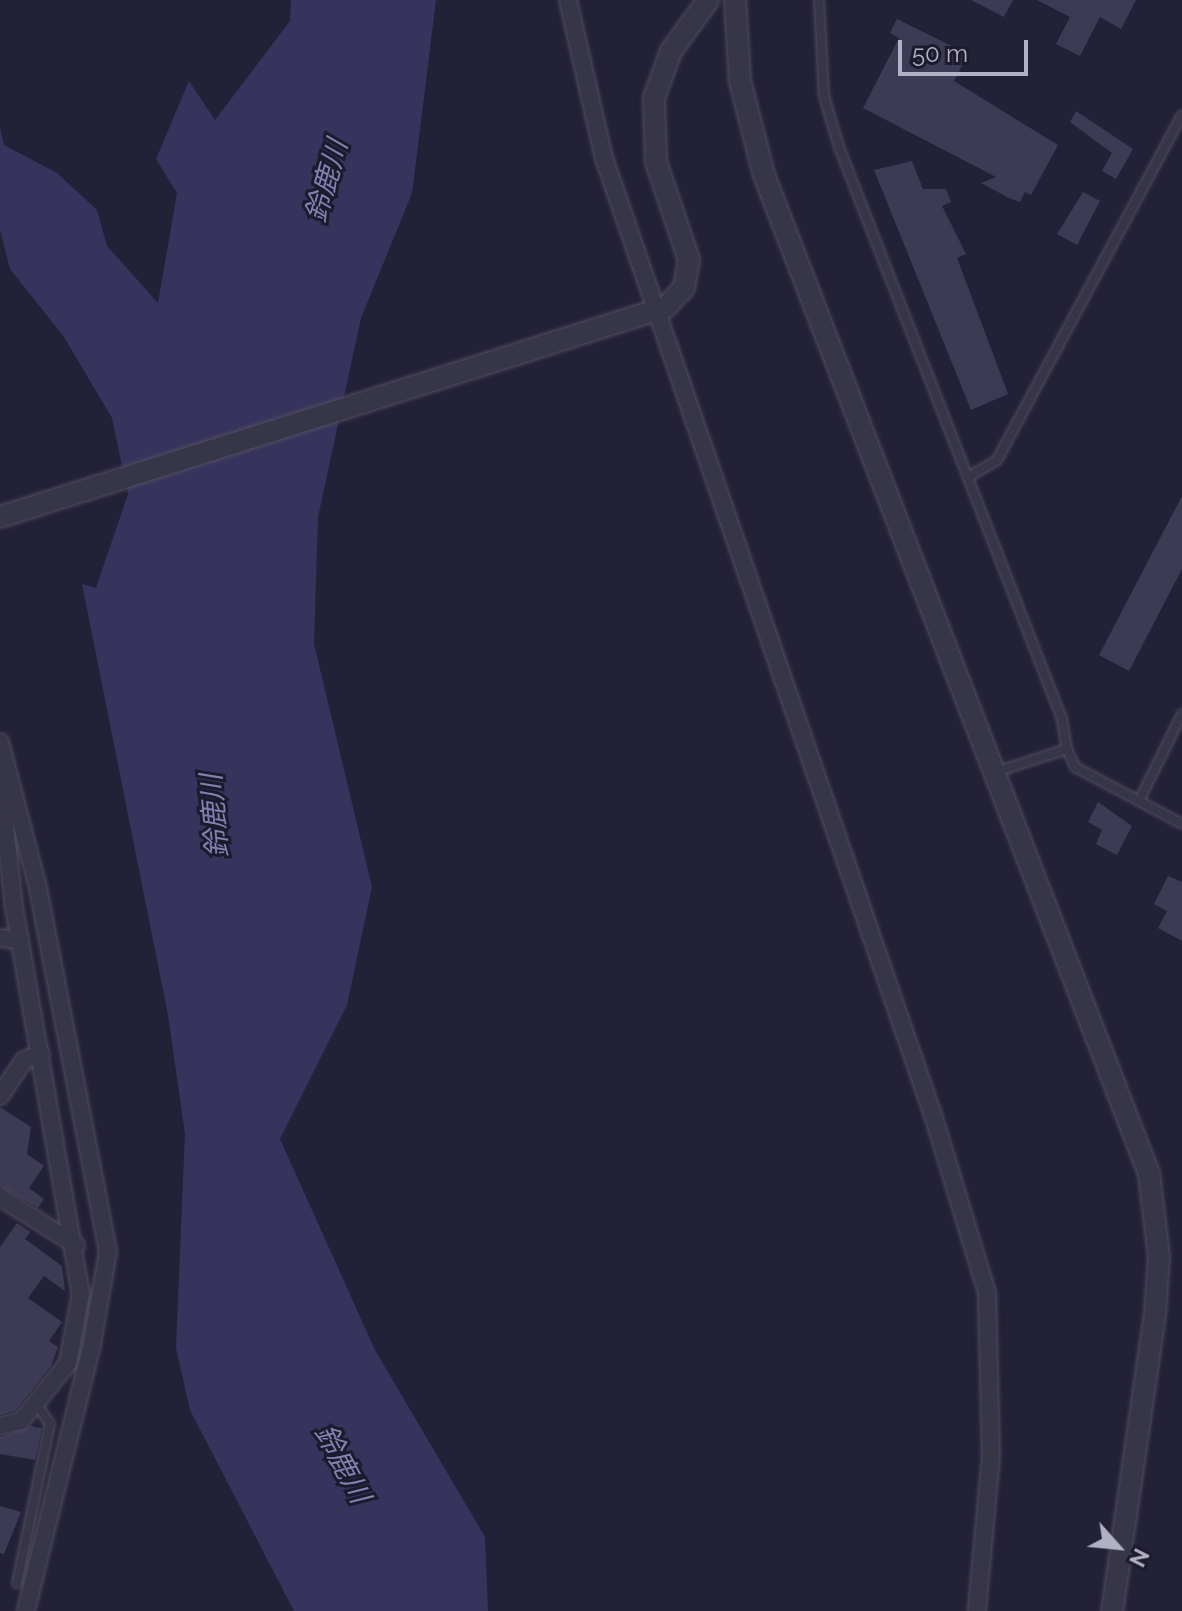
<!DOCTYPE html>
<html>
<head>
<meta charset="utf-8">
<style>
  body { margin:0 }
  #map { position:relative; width:1182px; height:1611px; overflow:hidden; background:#232138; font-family:Raleway,"Noto Sans JP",sans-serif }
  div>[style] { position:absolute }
  .water>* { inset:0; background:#38335d }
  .building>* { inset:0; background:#3d3a56 }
  .roads { filter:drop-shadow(0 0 2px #4f4d60) drop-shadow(0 0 2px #4f4d60) }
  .service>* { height:8px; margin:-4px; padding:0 4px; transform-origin:4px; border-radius:4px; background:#373548 }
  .minor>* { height:16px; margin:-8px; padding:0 8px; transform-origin:8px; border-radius:8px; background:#373548 }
  .tertiary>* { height:20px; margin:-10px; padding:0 10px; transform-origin:10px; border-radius:10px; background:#373548 }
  span { translate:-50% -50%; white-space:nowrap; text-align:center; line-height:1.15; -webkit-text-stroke:6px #1c1a2d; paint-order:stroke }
  .water-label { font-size:28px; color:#8480b1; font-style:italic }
  .north { position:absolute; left:1078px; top:1507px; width:80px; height:80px; -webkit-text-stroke:6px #1c1a2d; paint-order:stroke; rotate:117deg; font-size:22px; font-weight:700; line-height:32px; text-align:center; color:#b2b0c5 }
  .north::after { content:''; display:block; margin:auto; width:28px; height:36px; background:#b2b0c5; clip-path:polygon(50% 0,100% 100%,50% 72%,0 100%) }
  .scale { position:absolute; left:898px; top:40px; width:130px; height:36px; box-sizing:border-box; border:4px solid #b2b0c5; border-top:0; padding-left:10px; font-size:24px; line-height:28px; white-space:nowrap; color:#b2b0c5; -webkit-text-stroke:6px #1c1a2d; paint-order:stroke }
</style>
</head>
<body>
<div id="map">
  <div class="water">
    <i style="clip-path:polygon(291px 0,436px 0,412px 193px,361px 318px,318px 517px,314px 644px,372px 887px,347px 1005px,280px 1139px,375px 1350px,485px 1537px,488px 1611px,294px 1611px,190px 1410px,176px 1348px,185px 1134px,168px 1015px,82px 584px,96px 588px,128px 494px,112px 418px,64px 337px,10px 269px,0 230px,0 127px,4px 145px,57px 173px,97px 210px,107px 246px,158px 303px,177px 193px,156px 159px,189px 81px,215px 120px,290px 21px)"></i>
  </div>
  <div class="building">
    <i style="clip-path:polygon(971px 0,1013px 0,1004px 17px)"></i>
    <i style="clip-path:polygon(1037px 0,1136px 0,1121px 29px,1100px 17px,1080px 56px,1056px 44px,1070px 17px)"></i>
    <i style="clip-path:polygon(897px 19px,968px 54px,954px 81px,1058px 145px,1031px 195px,1025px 192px,1020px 202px,1009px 198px,981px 183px,996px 177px,863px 108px,899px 38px,890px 33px)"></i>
    <i style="clip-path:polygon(1076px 111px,1133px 149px,1116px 179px,1102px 171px,1112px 153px,1070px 122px)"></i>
    <i style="clip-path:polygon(912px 161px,923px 189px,946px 189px,951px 202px,942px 206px,966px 254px,957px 258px,1008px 394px,971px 410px,874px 170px)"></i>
    <i style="clip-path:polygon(1083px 192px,1100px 201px,1077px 245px,1057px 234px)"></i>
    <i style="clip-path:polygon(1182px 496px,1182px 569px,1129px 671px,1099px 655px)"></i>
    <i style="clip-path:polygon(1098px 802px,1132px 826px,1117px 855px,1096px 844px,1102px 830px,1088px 822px)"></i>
    <i style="clip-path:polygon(1168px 876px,1182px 882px,1182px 941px,1158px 928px,1167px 911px,1154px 904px)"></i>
    <i style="clip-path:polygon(0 1107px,31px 1127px,27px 1154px,44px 1166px,29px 1188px,44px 1199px,38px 1208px,0 1186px)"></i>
    <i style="clip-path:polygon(17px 1223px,30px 1232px,25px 1239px,62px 1266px,65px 1291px,44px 1276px,28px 1298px,62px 1322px,49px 1341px,58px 1347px,51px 1366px,15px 1411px,0 1415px,0 1247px)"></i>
    <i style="clip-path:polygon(31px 1426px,42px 1428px,35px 1460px,0 1454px,0 1437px)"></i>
    <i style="clip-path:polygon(0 1506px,21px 1512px,4px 1554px,0 1553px)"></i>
  </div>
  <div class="roads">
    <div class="service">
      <i style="left:819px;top:0;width:96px;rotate:87deg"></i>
      <i style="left:824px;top:96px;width:53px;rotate:73.6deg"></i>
      <i style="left:839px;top:147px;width:614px;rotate:68.7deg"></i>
      <i style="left:1062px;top:719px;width:30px;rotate:81deg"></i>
      <i style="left:1067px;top:749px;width:20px;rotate:66deg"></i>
      <i style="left:1075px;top:767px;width:121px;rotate:28deg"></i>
      <i style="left:968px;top:477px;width:34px;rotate:-30deg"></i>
      <i style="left:997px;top:460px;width:391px;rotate:-61.8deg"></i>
      <i style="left:999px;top:771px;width:71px;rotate:-17.9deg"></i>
      <i style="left:1139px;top:801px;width:97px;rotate:-63.7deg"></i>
      <i style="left:17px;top:1583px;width:162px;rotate:-78.3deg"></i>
      <i style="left:50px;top:1424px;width:25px;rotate:-124deg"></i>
    </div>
    <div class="minor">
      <i style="left:568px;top:0;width:162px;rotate:77.2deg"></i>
      <i style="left:604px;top:158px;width:1012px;rotate:71.03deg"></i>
      <i style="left:933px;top:1115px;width:186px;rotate:73.1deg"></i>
      <i style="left:987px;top:1293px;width:163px;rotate:88.6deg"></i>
      <i style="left:991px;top:1456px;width:156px;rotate:95.2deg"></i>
      <i style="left:0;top:742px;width:151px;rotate:75.4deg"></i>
      <i style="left:38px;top:888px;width:370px;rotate:79.1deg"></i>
      <i style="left:108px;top:1251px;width:94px;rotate:99.8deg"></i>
      <i style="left:92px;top:1344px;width:275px;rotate:103.9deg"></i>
      <i style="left:0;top:781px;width:127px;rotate:83.7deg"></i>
      <i style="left:14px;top:907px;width:392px;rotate:80.2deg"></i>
      <i style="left:81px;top:1293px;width:71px;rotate:100.5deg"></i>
      <i style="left:68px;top:1363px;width:75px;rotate:129deg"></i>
      <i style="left:21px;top:1421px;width:22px;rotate:167deg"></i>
      <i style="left:0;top:938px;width:20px;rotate:6deg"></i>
      <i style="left:0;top:1096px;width:43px;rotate:-56.3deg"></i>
      <i style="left:24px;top:1060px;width:18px;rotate:-19deg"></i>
      <i style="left:0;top:1197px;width:90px;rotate:32.3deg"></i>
    </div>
    <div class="tertiary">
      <i style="left:735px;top:0;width:81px;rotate:86.5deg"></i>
      <i style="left:740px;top:81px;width:97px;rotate:75.7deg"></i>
      <i style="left:764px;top:175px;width:1071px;rotate:68.92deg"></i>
      <i style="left:1149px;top:1174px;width:84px;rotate:83.1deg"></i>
      <i style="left:1159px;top:1257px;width:57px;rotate:94deg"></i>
      <i style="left:1155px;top:1314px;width:300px;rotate:98.2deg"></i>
      <i style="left:0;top:517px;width:698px;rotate:-17.5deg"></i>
      <i style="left:666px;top:307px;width:26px;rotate:-47deg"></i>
      <i style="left:684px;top:288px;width:28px;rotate:-80deg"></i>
      <i style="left:689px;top:260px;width:103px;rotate:-108.6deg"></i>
      <i style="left:656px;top:162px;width:64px;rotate:-91.8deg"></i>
      <i style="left:654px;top:98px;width:50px;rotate:-70.1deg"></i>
      <i style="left:671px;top:51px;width:63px;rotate:-54deg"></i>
    </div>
  </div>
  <div class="water-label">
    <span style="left:327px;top:181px;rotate:-74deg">鈴鹿川</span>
    <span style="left:215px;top:816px;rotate:-95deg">鈴鹿川</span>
    <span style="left:342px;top:1464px;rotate:62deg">鈴鹿川</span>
  </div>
  <div class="north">N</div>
  <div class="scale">50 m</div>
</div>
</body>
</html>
